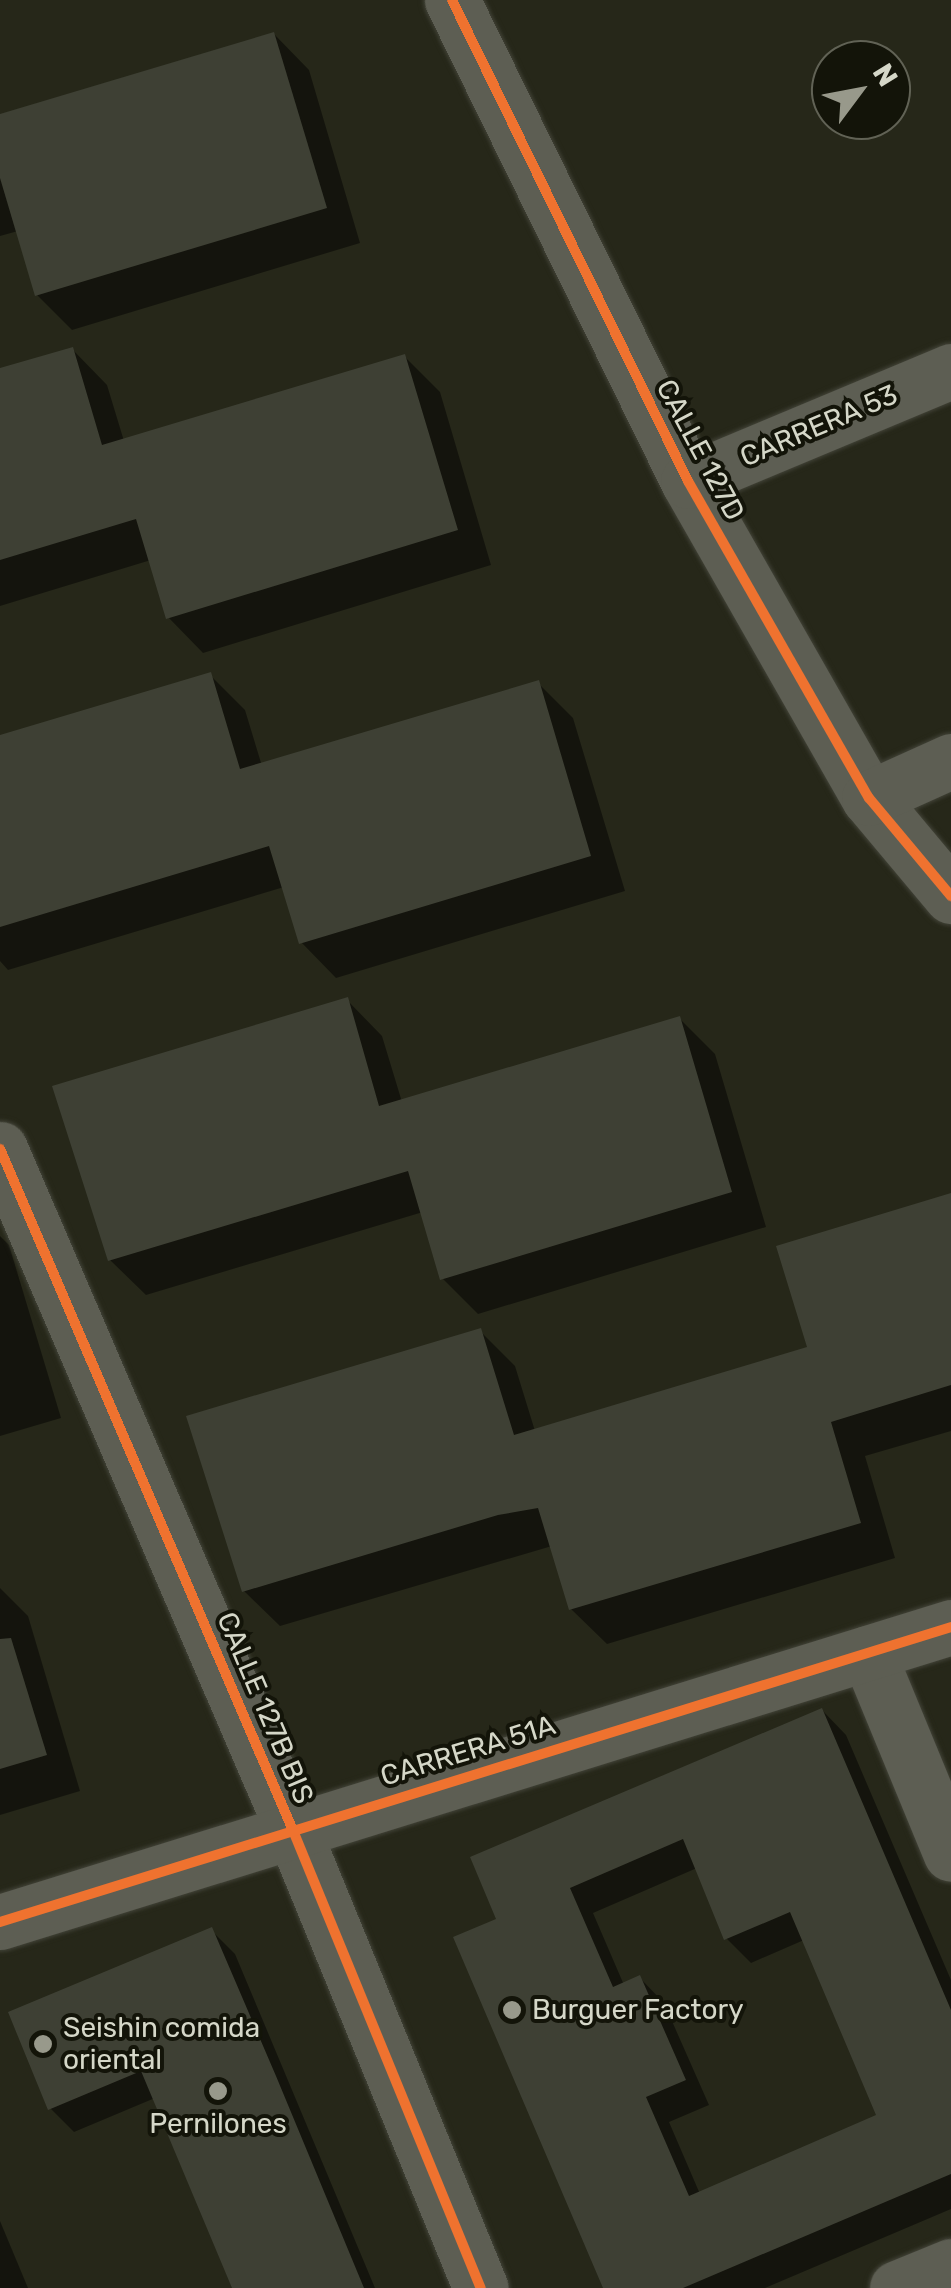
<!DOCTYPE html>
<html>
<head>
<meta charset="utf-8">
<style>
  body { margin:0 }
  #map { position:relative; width:951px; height:2288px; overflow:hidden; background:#262719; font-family:Rubik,sans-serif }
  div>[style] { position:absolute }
  .shadow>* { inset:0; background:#0007 }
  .building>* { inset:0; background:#3e4034 }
  .roads { filter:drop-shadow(0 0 2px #424338) drop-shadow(0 0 2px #424338) }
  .minor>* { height:55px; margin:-27.5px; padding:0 27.5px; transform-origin:27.5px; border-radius:27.5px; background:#5d5e53 }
  .cycleway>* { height:10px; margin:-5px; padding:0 5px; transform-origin:5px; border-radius:5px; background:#ef722f }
  .dots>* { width:28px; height:28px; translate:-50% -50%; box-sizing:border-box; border:5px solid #131409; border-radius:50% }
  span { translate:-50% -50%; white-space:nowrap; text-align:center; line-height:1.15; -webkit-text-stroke:8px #131409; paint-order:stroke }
  .street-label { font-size:28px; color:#d5d7c8 }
  .poi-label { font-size:28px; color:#d5d7c8 }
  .left { translate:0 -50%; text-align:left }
  .north { position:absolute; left:811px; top:40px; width:100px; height:100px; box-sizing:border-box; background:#131409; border:2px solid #616255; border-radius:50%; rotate:58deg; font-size:28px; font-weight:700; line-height:40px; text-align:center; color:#d5d7c8 }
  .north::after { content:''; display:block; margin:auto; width:35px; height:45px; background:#98998b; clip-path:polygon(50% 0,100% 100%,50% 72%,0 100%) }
</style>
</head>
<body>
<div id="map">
  <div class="shadow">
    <i style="clip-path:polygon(274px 34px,309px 70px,360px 243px,72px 330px,37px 295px,18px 231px,0 236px,0 116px)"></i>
    <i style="clip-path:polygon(72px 349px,107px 385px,124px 441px,405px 357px,440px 392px,491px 565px,203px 653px,168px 617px,151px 560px,0 606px,0 371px)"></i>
    <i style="clip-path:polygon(210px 675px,245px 710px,262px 766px,538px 683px,573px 718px,625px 891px,336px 978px,301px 942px,284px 887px,8px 970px,0 961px,0 738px)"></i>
    <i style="clip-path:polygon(347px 1000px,382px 1036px,402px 1102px,679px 1018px,715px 1054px,766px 1227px,478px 1314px,442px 1278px,423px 1212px,146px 1295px,110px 1260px)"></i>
    <i style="clip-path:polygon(951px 1196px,951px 1431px,865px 1456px,895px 1558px,607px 1644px,571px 1609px,552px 1546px,280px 1626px,244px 1591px,480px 1331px,515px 1366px,535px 1431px,810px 1349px)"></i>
    <i style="clip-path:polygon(0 1236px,9px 1245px,61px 1418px,0 1436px)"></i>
    <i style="clip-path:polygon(0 1588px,28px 1616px,80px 1791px,0 1815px)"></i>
    <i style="clip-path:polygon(evenodd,822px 1710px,846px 1735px,951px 1980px,951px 2209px,765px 2288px,605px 2288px,499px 1920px,822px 1710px,697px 1868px,726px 1938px,751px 1963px,804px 1940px,879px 2116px,700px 2194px,669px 2122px,709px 2105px,664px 2003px,640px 1978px,624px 1985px,593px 1913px,697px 1868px)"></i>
    <i style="clip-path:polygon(211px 1930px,235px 1954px,375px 2288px,235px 2288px,155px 2098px,74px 2132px,50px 2108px)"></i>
    <i style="clip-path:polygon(0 2221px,28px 2288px,0 2288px)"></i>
  </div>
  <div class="building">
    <i style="clip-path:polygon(274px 32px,327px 208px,35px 296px,0 178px,0 114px)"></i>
    <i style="clip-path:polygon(73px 347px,102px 445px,405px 354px,458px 530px,166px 619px,136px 519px,0 560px,0 368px)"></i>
    <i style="clip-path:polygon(211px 672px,240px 769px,539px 680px,591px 856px,299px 944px,269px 846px,0 927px,0 735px)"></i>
    <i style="clip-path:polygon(348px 997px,379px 1106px,680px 1016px,732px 1192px,440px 1280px,408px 1171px,108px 1261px,52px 1086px)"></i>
    <i style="clip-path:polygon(951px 1193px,951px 1385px,831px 1422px,861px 1523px,569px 1610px,538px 1508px,498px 1515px,242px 1592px,186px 1416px,481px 1328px,514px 1435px,807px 1347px,776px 1246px)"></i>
    <i style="clip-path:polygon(11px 1638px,47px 1755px,0 1769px,0 1639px)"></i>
    <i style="clip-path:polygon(evenodd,822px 1708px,951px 2010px,951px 2174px,683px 2288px,603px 2288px,453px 1937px,496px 1919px,470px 1857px,822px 1708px,683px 1839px,724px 1940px,790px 1912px,876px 2115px,689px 2196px,646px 2097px,686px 2080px,640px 1975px,613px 1987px,570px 1888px,683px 1839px)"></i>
    <i style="clip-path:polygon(212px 1927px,276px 2076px,364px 2288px,232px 2288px,141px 2071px,48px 2110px,8px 2012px)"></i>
  </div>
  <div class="roads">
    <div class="minor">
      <i style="left:452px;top:0;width:536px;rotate:63.87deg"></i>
      <i style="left:688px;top:481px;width:365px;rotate:60.3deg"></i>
      <i style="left:869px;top:798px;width:128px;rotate:50.1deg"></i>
      <i style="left:688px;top:481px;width:285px;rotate:-22.7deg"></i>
      <i style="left:869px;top:798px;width:90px;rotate:-24.3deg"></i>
      <i style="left:0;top:1149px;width:739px;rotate:66.73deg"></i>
      <i style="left:292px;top:1828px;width:497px;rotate:67.7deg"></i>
      <i style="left:868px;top:1653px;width:217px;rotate:67.6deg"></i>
      <i style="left:0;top:1922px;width:996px;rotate:-17.23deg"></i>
      <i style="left:897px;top:2288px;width:58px;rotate:-22.2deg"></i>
    </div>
  </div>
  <div class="cycleway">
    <i style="left:452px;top:0;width:536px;rotate:63.87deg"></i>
    <i style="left:688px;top:481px;width:365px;rotate:60.3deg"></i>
    <i style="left:869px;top:798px;width:128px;rotate:50.1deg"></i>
    <i style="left:0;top:1149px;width:739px;rotate:66.73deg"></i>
    <i style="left:292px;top:1828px;width:497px;rotate:67.7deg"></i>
    <i style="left:0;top:1922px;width:996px;rotate:-17.23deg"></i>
  </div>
  <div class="dots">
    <i style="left:512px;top:2010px;background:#98998b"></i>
    <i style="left:43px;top:2044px;background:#98998b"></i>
    <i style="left:218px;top:2091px;background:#98998b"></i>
  </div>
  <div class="street-label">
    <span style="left:819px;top:426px;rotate:-23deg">CARRERA 53</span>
    <span style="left:700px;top:450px;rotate:62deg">CALLE 127D</span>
    <span style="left:265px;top:1708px;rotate:67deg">CALLE 127B BIS</span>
    <span style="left:468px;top:1751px;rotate:-17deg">CARRERA 51A</span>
  </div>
  <div class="poi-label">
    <span class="left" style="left:532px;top:2010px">Burguer Factory</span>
    <span class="left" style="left:63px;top:2044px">Seishin comida<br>oriental</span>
    <span style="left:218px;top:2124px">Pernilones</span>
  </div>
  <div class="north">N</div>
</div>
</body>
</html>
